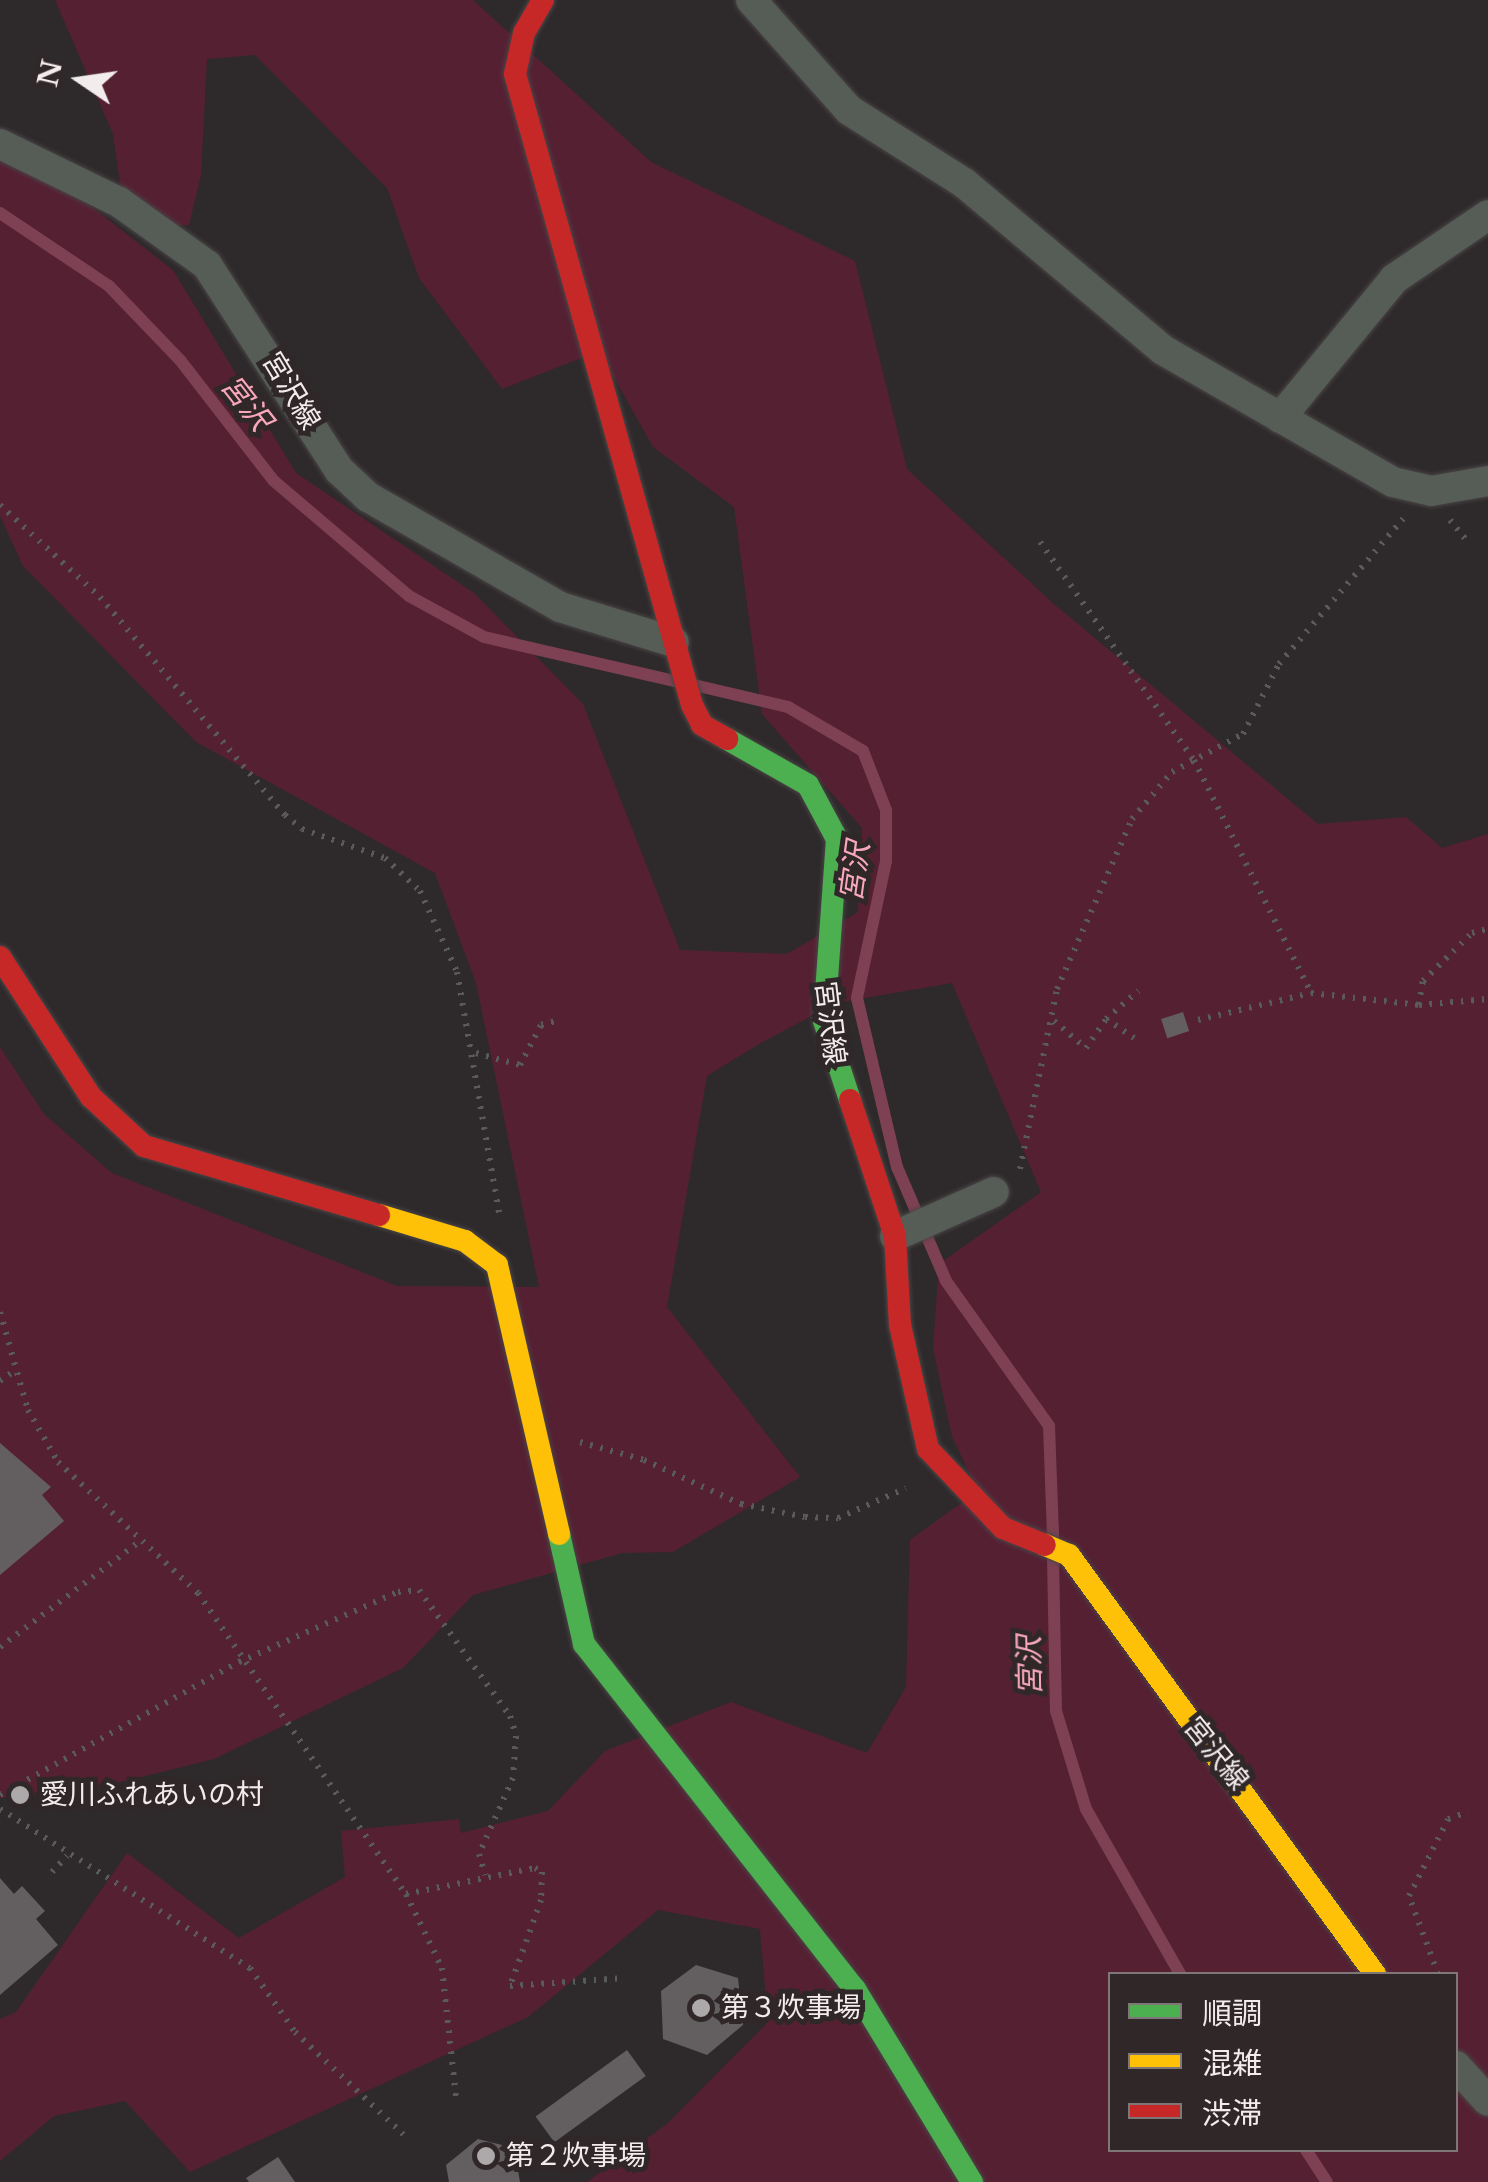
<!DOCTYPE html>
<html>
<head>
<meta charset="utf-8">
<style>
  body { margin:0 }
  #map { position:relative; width:1488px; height:2182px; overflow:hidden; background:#2e292a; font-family:"Libre Baskerville","Noto Sans JP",serif }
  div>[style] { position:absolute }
  .green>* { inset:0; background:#562033 }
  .stream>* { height:12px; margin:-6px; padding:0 6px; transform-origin:6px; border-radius:6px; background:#7e4153 }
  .building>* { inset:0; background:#635f60; transform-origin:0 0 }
  .path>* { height:6px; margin-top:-3px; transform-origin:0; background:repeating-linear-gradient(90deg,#585b58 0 2.5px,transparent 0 10.5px) }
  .roads { filter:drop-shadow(0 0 2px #494546) drop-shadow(0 0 2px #494546) }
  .street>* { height:30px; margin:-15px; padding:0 15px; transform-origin:15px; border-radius:15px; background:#565d57 }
  .fast>* { height:22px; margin:-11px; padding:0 11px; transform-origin:11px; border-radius:11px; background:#4caf50 }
  .slow>* { height:22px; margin:-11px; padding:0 11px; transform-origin:11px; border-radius:11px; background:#ffc107 }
  .jam>* { height:22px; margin:-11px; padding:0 11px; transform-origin:11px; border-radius:11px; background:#c62828 }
  .dots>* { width:28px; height:28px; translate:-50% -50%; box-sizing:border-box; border:5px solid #302729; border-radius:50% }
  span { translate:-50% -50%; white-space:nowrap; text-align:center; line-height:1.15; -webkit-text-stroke:10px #302729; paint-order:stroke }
  .street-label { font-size:28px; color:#f2eced }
  .poi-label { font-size:28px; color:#f2eced }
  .left { translate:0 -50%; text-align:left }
  .water-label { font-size:30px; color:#f8a7bc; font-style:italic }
  .legend { position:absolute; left:1108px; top:1972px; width:350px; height:180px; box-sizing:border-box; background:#302729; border:2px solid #7e7677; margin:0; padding:12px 18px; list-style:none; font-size:30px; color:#f2eced }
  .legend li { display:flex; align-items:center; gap:20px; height:50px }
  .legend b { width:50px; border:2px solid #7e7677 }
  .north { position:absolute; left:30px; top:30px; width:100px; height:100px; -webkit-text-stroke:8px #302729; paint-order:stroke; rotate:283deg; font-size:28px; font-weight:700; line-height:40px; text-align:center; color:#f2eced }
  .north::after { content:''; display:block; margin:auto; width:35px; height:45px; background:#f2eced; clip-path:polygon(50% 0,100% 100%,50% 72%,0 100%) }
</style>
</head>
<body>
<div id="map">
  <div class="green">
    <i style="clip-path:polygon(evenodd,55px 0,473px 0,651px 162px,855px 261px,907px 469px,1054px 604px,1318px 824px,1406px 817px,1442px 848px,1488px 834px,1488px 2182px,587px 2182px,668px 2123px,768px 2022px,760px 1929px,658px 1910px,528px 2017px,190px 2172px,125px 2101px,54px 2116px,0 2161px,0 2019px,16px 2012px,127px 1853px,239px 1938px,345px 1877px,341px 1831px,459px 1819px,461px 1833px,548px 1811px,605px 1751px,731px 1702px,867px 1753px,906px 1687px,910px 1540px,978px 1491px,952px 1437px,933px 1348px,939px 1264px,1041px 1192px,952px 983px,836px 1003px,759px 1044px,707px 1076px,667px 1307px,800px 1477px,673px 1552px,622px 1553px,473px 1595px,403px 1668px,214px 1759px,80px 1792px,0 1798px,0 1047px,44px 1114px,112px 1173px,397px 1286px,539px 1287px,476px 983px,435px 873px,196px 742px,23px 566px,0 516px,0 158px,92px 207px,173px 270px,296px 473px,474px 593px,583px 704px,680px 950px,787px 954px,858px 912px,862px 828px,762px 714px,734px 507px,653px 447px,599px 351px,502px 389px,419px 278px,387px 188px,255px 55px,207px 59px,201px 175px,189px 225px,158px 226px,121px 190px,113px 134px,55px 0,1110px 1974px,1456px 1974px,1456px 2150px,1110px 2150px,1110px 1974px)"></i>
  </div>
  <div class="stream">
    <i style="left:0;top:213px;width:131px;rotate:33.8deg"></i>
    <i style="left:109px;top:286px;width:103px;rotate:46.2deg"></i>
    <i style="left:180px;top:360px;width:153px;rotate:52.2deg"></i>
    <i style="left:274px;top:481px;width:177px;rotate:40.4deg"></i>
    <i style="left:409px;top:596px;width:85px;rotate:28.7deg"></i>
    <i style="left:484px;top:637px;width:196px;rotate:13deg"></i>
    <i style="left:694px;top:685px;width:97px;rotate:13.2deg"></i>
    <i style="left:788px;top:707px;width:87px;rotate:30.4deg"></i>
    <i style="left:863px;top:751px;width:63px;rotate:68.7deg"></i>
    <i style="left:886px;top:810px;width:51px;rotate:90deg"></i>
    <i style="left:886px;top:861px;width:140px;rotate:102deg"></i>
    <i style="left:857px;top:998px;width:174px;rotate:76.7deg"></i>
    <i style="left:897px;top:1167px;width:124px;rotate:66.7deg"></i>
    <i style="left:946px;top:1281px;width:178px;rotate:54.6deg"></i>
    <i style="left:1049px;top:1426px;width:111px;rotate:87.9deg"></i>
    <i style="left:1053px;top:1557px;width:154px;rotate:88.9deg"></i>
    <i style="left:1056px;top:1711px;width:102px;rotate:73deg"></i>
    <i style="left:1086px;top:1809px;width:190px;rotate:60.3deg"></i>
    <i style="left:1306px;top:2150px;width:38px;rotate:57deg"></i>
  </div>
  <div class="building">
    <i style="left:1183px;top:1012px;width:20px;height:23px;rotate:72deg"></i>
    <i style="clip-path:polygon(0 1443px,51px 1487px,42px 1495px,64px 1521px,0 1575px)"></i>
    <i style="clip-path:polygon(0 1878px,14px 1894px,22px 1886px,45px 1911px,36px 1919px,58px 1945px,0 1995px)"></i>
    <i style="clip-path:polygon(696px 1965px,738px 1978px,743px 2025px,707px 2055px,663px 2039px,661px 1991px)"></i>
    <i style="left:627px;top:2050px;width:32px;height:113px;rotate:54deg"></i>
    <i style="clip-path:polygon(478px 2139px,514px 2148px,520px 2182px,449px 2182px,446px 2165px)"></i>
    <i style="clip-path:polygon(278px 2157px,295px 2182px,249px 2182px,246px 2178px)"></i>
  </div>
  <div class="path">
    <i style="left:0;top:505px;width:136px;rotate:42.6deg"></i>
    <i style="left:100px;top:597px;width:286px;rotate:49.7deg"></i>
    <i style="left:285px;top:815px;width:22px;rotate:39deg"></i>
    <i style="left:302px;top:829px;width:88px;rotate:19.3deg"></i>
    <i style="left:385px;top:858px;width:48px;rotate:43.3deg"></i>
    <i style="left:420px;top:891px;width:89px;rotate:65.4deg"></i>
    <i style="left:457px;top:972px;width:250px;rotate:80.1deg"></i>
    <i style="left:1450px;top:520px;width:27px;rotate:51deg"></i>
    <i style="left:1040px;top:542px;width:267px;rotate:54.8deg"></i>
    <i style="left:1194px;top:760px;width:261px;rotate:63.3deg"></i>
    <i style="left:1419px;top:1005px;width:24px;rotate:-81deg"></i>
    <i style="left:1423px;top:981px;width:69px;rotate:-44.4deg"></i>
    <i style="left:1472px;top:933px;width:16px;rotate:-14deg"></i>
    <i style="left:1106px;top:1019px;width:43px;rotate:-41.2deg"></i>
    <i style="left:1198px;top:1020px;width:116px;rotate:-13.4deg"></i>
    <i style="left:1311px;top:993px;width:109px;rotate:6.3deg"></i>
    <i style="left:1419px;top:1005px;width:69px;rotate:-5deg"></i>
    <i style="left:1054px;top:1021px;width:42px;rotate:40.2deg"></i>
    <i style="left:1086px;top:1048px;width:35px;rotate:-55deg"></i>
    <i style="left:1106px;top:1019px;width:34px;rotate:34deg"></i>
    <i style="left:476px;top:1053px;width:46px;rotate:15.3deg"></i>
    <i style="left:520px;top:1065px;width:45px;rotate:-62.3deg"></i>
    <i style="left:541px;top:1025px;width:20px;rotate:-15deg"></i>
    <i style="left:1020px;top:1169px;width:184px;rotate:-78.4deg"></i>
    <i style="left:1057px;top:989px;width:186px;rotate:-66.2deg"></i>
    <i style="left:1132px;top:819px;width:62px;rotate:-49.6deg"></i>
    <i style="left:1172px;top:772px;width:81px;rotate:-28.2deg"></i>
    <i style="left:1243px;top:734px;width:79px;rotate:-62.8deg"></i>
    <i style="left:1279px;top:664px;width:191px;rotate:-49.5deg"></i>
    <i style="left:0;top:1312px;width:102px;rotate:74.1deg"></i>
    <i style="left:28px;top:1410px;width:60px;rotate:60deg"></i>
    <i style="left:58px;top:1462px;width:192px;rotate:43.1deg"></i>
    <i style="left:198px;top:1593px;width:366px;rotate:55.4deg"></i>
    <i style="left:406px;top:1894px;width:82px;rotate:64.1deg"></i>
    <i style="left:442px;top:1968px;width:129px;rotate:83.8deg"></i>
    <i style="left:0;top:1381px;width:16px;rotate:-35deg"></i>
    <i style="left:580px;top:1442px;width:66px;rotate:15.7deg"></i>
    <i style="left:644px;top:1460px;width:107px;rotate:24.4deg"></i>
    <i style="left:741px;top:1504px;width:65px;rotate:11.5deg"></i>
    <i style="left:805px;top:1517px;width:33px;rotate:2deg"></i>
    <i style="left:838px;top:1518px;width:74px;rotate:-23.8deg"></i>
    <i style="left:0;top:1647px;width:176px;rotate:-37.1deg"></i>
    <i style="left:0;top:1795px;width:274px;rotate:-29.1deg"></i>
    <i style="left:239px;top:1662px;width:174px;rotate:-23.8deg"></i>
    <i style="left:398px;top:1592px;width:21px;rotate:-5deg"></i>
    <i style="left:419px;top:1590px;width:155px;rotate:54.2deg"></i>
    <i style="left:510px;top:1716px;width:21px;rotate:73deg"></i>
    <i style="left:516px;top:1736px;width:42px;rotate:94.1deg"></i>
    <i style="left:513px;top:1778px;width:83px;rotate:114.1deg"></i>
    <i style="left:479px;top:1854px;width:22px;rotate:74deg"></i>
    <i style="left:0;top:1809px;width:296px;rotate:32.5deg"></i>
    <i style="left:250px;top:1968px;width:78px;rotate:54.9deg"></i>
    <i style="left:295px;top:2032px;width:149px;rotate:43.4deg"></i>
    <i style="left:52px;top:1872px;width:22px;rotate:-47deg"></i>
    <i style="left:406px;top:1894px;width:132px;rotate:-11.4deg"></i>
    <i style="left:535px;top:1868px;width:8px;rotate:30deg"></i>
    <i style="left:542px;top:1872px;width:28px;rotate:92deg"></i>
    <i style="left:541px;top:1900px;width:91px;rotate:109.8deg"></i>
    <i style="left:510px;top:1986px;width:115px;rotate:-4deg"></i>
    <i style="left:1438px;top:1974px;width:83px;rotate:-110.4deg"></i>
    <i style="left:1409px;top:1896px;width:86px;rotate:-63.1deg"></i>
    <i style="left:1448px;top:1819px;width:21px;rotate:-19deg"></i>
  </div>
  <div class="roads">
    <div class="street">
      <i style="left:751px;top:0;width:147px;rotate:48.3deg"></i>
      <i style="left:849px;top:110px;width:136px;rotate:32.4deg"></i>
      <i style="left:964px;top:183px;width:260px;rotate:40deg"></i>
      <i style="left:1163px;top:350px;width:265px;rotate:29.9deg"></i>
      <i style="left:1393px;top:482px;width:39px;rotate:13deg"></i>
      <i style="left:1431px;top:491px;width:58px;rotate:-10deg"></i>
      <i style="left:0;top:144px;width:132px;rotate:26deg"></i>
      <i style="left:119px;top:202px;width:108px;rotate:35.6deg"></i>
      <i style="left:207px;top:265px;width:244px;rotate:57.2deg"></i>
      <i style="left:339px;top:470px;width:40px;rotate:43deg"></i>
      <i style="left:368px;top:497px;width:221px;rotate:29.8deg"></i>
      <i style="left:560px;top:607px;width:119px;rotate:17.1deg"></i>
      <i style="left:1280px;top:418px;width:180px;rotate:-50.6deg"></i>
      <i style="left:1394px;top:279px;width:114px;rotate:-34.2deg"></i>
      <i style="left:895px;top:1236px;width:108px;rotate:-24deg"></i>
      <i style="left:1456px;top:2066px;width:47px;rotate:47.6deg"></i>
    </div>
    <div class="fast">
      <i style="left:727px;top:739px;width:93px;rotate:29.6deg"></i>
      <i style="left:808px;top:785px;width:61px;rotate:61.8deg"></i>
      <i style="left:837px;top:839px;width:182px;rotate:94.1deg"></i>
      <i style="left:824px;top:1021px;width:83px;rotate:71.8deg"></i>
      <i style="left:559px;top:1534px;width:113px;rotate:77.2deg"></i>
      <i style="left:584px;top:1644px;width:439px;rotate:51.9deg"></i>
      <i style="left:855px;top:1989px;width:226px;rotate:58.8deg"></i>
    </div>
    <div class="slow">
      <i style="left:379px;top:1215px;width:90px;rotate:16.8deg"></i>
      <i style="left:465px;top:1241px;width:40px;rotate:37deg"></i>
      <i style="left:497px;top:1265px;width:276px;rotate:77deg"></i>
      <i style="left:1045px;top:1545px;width:26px;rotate:23deg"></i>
      <i style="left:1069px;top:1555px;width:519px;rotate:53.86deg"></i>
    </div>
    <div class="jam">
      <i style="left:543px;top:0;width:38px;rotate:120deg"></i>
      <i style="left:524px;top:33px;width:42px;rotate:102.4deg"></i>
      <i style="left:515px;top:74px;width:655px;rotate:74.33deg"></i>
      <i style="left:692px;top:705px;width:22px;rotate:63deg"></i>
      <i style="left:702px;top:725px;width:29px;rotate:29deg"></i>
      <i style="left:0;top:957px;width:167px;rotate:57deg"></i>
      <i style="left:91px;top:1097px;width:72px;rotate:42.8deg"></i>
      <i style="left:144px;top:1146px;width:245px;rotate:16.4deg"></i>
      <i style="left:850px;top:1100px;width:143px;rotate:71.7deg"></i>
      <i style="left:895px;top:1236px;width:89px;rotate:86.8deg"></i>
      <i style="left:900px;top:1325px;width:127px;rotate:77.3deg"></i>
      <i style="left:928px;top:1449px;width:109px;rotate:46.5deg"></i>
      <i style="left:1003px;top:1528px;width:45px;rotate:22deg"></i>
    </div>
  </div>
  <div class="dots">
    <i style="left:20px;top:1795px;background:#ada8a9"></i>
    <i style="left:701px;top:2008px;background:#ada8a9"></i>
    <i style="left:486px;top:2156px;background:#ada8a9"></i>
  </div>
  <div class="street-label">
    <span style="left:291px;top:391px;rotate:59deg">宮沢線</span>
    <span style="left:830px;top:1023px;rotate:83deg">宮沢線</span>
    <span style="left:1216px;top:1754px;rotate:51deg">宮沢線</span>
  </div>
  <div class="poi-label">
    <span class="left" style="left:40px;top:1795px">愛川ふれあいの村</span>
    <span class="left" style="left:721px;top:2008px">第３炊事場</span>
    <span class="left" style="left:506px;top:2156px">第２炊事場</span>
  </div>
  <div class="water-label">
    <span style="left:246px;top:403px;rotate:52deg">宮沢</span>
    <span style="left:855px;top:872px;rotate:-82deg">宮沢</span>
    <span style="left:1030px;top:1666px;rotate:-91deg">宮沢</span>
  </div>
  <ul class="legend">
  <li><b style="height:12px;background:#4caf50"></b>順調</li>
  <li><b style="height:12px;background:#ffc107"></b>混雑</li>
  <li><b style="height:12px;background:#c62828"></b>渋滞</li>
  </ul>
  <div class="north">N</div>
</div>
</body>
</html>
